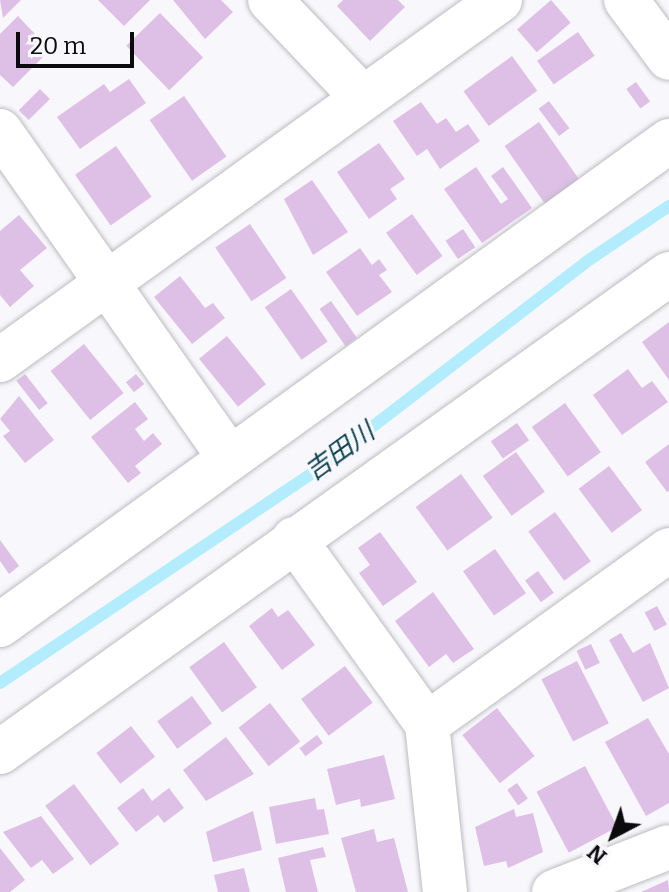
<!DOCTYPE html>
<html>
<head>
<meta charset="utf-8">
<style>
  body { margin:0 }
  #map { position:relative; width:669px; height:892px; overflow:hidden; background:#f8f8fc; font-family:Bitter,"Noto Sans JP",serif }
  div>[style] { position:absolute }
  .stream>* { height:12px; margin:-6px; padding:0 6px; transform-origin:6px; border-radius:6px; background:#b2ecfd }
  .building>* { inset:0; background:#debfe6; transform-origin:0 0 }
  .roads { filter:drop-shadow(0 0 2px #bcbcc0) drop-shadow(0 0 2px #bcbcc0) }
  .minor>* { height:44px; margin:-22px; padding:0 22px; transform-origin:22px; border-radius:22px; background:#fff }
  span { translate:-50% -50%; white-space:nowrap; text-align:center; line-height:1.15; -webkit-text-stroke:6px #f8f8fc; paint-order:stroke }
  .water-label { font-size:26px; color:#0e424e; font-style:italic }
  .north { position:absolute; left:573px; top:796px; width:80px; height:80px; -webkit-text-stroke:6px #f8f8fc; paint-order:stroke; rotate:221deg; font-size:22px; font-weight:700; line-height:32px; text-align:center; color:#0b0b0d }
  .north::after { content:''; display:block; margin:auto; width:28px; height:36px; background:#0b0b0d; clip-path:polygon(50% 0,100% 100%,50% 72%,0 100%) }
  .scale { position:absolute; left:16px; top:32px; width:118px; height:36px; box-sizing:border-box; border:4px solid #0b0b0d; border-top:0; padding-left:10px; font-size:24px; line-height:28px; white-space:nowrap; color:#0b0b0d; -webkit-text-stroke:6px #f8f8fc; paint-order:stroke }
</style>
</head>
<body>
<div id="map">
  <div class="stream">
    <i style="left:0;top:683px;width:380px;rotate:-33.9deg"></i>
    <i style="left:315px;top:471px;width:342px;rotate:-37.6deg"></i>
    <i style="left:586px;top:262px;width:100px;rotate:-34deg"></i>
  </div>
  <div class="building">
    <i style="clip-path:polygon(0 0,21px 0,3px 18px)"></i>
    <i style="clip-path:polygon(98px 0,150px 0,124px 26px)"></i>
    <i style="clip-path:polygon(173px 0,221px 0,233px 12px,205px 39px)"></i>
    <i style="clip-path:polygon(343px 0,398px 0,405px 7px,370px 41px,337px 6px)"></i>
    <i style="left:551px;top:0;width:30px;height:45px;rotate:49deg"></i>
    <i style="left:160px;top:13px;width:62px;height:47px;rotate:46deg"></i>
    <i style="clip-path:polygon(18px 16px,50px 50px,13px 87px,0 75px,0 34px)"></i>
    <i style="left:578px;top:32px;width:29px;height:50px;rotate:55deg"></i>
    <i style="left:512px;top:56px;width:43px;height:60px;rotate:54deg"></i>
    <i style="clip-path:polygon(129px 79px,146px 103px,80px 149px,57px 117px,104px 84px,110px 92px)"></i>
    <i style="left:636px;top:82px;width:24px;height:12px;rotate:54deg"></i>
    <i style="left:40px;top:89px;width:14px;height:30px;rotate:45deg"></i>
    <i style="left:184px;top:96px;width:74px;height:42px;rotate:55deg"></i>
    <i style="left:549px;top:101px;width:34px;height:13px;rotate:53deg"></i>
    <i style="clip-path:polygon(421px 102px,437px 124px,446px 118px,456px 132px,468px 124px,480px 141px,440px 169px,427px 149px,417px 156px,393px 121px)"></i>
    <i style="left:539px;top:122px;width:71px;height:42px;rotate:55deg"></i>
    <i style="clip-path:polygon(379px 143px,405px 179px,390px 189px,397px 199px,369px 219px,337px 172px)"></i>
    <i style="left:116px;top:146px;width:62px;height:50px;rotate:55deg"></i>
    <i style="clip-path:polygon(476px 167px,501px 204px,508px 199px,491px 176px,503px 167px,532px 208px,482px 243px,444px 189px)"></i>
    <i style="clip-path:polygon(312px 180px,348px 232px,313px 255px,284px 199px)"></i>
    <i style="left:412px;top:214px;width:52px;height:32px;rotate:54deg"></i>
    <i style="clip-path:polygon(19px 215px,47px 248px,20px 270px,34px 286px,10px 307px,0 295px,0 231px)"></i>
    <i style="left:250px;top:224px;width:65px;height:42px;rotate:56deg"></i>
    <i style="left:463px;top:229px;width:22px;height:21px;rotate:56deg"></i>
    <i style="clip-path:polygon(360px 248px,372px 265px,379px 259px,387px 270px,379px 275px,392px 292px,357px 316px,326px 272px)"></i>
    <i style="clip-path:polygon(180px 276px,205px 308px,213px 303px,225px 318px,192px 344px,154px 297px)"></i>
    <i style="left:291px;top:289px;width:64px;height:32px;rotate:55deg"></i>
    <i style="left:331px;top:301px;width:45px;height:14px;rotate:55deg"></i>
    <i style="clip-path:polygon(669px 322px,669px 380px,642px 342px)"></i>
    <i style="left:227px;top:336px;width:62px;height:36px;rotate:51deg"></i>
    <i style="left:84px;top:344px;width:63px;height:43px;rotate:51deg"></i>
    <i style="clip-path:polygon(628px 369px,642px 388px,652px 381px,668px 402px,622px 435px,593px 395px)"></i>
    <i style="left:25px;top:374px;width:37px;height:11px;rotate:52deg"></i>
    <i style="left:136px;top:374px;width:13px;height:13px;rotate:51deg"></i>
    <i style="clip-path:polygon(19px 396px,54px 440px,25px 463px,3px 436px,10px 431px,0 419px)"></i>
    <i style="clip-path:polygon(135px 402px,148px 419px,135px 429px,144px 441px,153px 433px,162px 444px,135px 466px,141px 473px,128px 483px,91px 437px)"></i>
    <i style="left:565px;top:403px;width:61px;height:41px;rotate:54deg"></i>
    <i style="left:517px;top:423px;width:21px;height:32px;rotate:55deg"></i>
    <i style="clip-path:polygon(669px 444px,669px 491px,667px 492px,645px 462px)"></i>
    <i style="left:516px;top:452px;width:49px;height:41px;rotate:54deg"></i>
    <i style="left:609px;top:466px;width:55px;height:38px;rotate:53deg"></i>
    <i style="left:461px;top:474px;width:54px;height:56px;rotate:54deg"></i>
    <i style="left:555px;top:512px;width:61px;height:33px;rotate:54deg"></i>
    <i style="clip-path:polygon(380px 532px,417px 582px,383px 606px,359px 573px,370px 565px,358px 548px)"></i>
    <i style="clip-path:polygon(0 540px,19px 566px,9px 574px,0 561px)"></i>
    <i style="left:495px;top:549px;width:54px;height:39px;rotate:55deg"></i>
    <i style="left:538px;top:571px;width:27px;height:16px;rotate:54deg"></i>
    <i style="clip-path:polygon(433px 592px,474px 649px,453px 663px,446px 654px,429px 667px,395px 621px)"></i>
    <i style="left:657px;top:606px;width:21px;height:14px;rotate:62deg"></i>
    <i style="clip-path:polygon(272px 608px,278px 617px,288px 610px,315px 645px,282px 670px,249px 626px)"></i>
    <i style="clip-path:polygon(621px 633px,633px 653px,650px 643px,669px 688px,643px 702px,609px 640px)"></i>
    <i style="left:224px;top:642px;width:56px;height:43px;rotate:54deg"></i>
    <i style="left:591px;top:644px;width:21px;height:16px;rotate:65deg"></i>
    <i style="left:577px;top:661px;width:70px;height:40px;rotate:63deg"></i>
    <i style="left:345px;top:666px;width:46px;height:55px;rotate:53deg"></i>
    <i style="left:192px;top:696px;width:34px;height:43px;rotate:54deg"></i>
    <i style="left:270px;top:703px;width:49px;height:40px;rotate:52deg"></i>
    <i style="left:497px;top:708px;width:61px;height:44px;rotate:52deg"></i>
    <i style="clip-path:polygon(648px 718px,669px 754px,669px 803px,646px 816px,605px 742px)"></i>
    <i style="left:131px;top:726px;width:39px;height:44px;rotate:52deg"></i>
    <i style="left:317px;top:735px;width:10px;height:22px;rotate:53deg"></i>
    <i style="clip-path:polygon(226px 737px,254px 774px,206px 801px,183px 770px)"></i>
    <i style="clip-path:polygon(384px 755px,395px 799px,361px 807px,360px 799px,336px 805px,327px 769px)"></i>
    <i style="left:585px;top:766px;width:69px;height:55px;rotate:62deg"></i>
    <i style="left:517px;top:783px;width:19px;height:12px;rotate:55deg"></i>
    <i style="left:74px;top:784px;width:75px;height:36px;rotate:53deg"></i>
    <i style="clip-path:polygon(143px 788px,152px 801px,169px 788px,184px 808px,164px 823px,158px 815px,136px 832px,117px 808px)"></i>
    <i style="clip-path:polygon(315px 798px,317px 810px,324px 809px,329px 834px,276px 844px,269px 807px)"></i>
    <i style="clip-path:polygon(514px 809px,516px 817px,533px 813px,543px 852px,508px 868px,506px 861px,484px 866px,475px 827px)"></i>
    <i style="clip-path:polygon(253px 811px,262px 850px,213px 862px,206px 832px)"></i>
    <i style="clip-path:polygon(41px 816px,74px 859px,53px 874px,42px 860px,31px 868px,3px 832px)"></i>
    <i style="clip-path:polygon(374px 829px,377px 842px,394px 838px,408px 892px,356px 892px,341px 838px)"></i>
    <i style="clip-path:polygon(323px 847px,326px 857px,310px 860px,318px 892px,286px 892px,278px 858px)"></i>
    <i style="clip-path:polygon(0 848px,25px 880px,10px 892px,0 892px)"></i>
    <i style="clip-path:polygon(244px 868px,250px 892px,218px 892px,214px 875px)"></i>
    <i style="clip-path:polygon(668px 880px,669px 892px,641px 892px)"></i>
  </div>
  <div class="roads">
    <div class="minor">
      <i style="left:270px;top:0;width:132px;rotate:46.5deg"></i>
      <i style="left:626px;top:0;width:72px;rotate:53.4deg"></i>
      <i style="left:0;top:131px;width:400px;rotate:54.9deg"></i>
      <i style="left:0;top:360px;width:616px;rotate:-35.75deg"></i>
      <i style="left:294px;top:539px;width:228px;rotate:54.3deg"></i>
      <i style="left:427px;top:724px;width:169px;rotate:83.9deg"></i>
      <i style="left:0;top:625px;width:826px;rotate:-35.88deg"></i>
      <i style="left:427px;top:724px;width:298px;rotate:-35.7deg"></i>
      <i style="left:0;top:752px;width:822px;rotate:-35.55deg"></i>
      <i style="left:554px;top:892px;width:123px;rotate:-21.4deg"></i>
    </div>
  </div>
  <div class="water-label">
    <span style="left:340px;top:452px;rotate:-36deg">吉田川</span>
  </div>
  <div class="north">N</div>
  <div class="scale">20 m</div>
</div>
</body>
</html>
